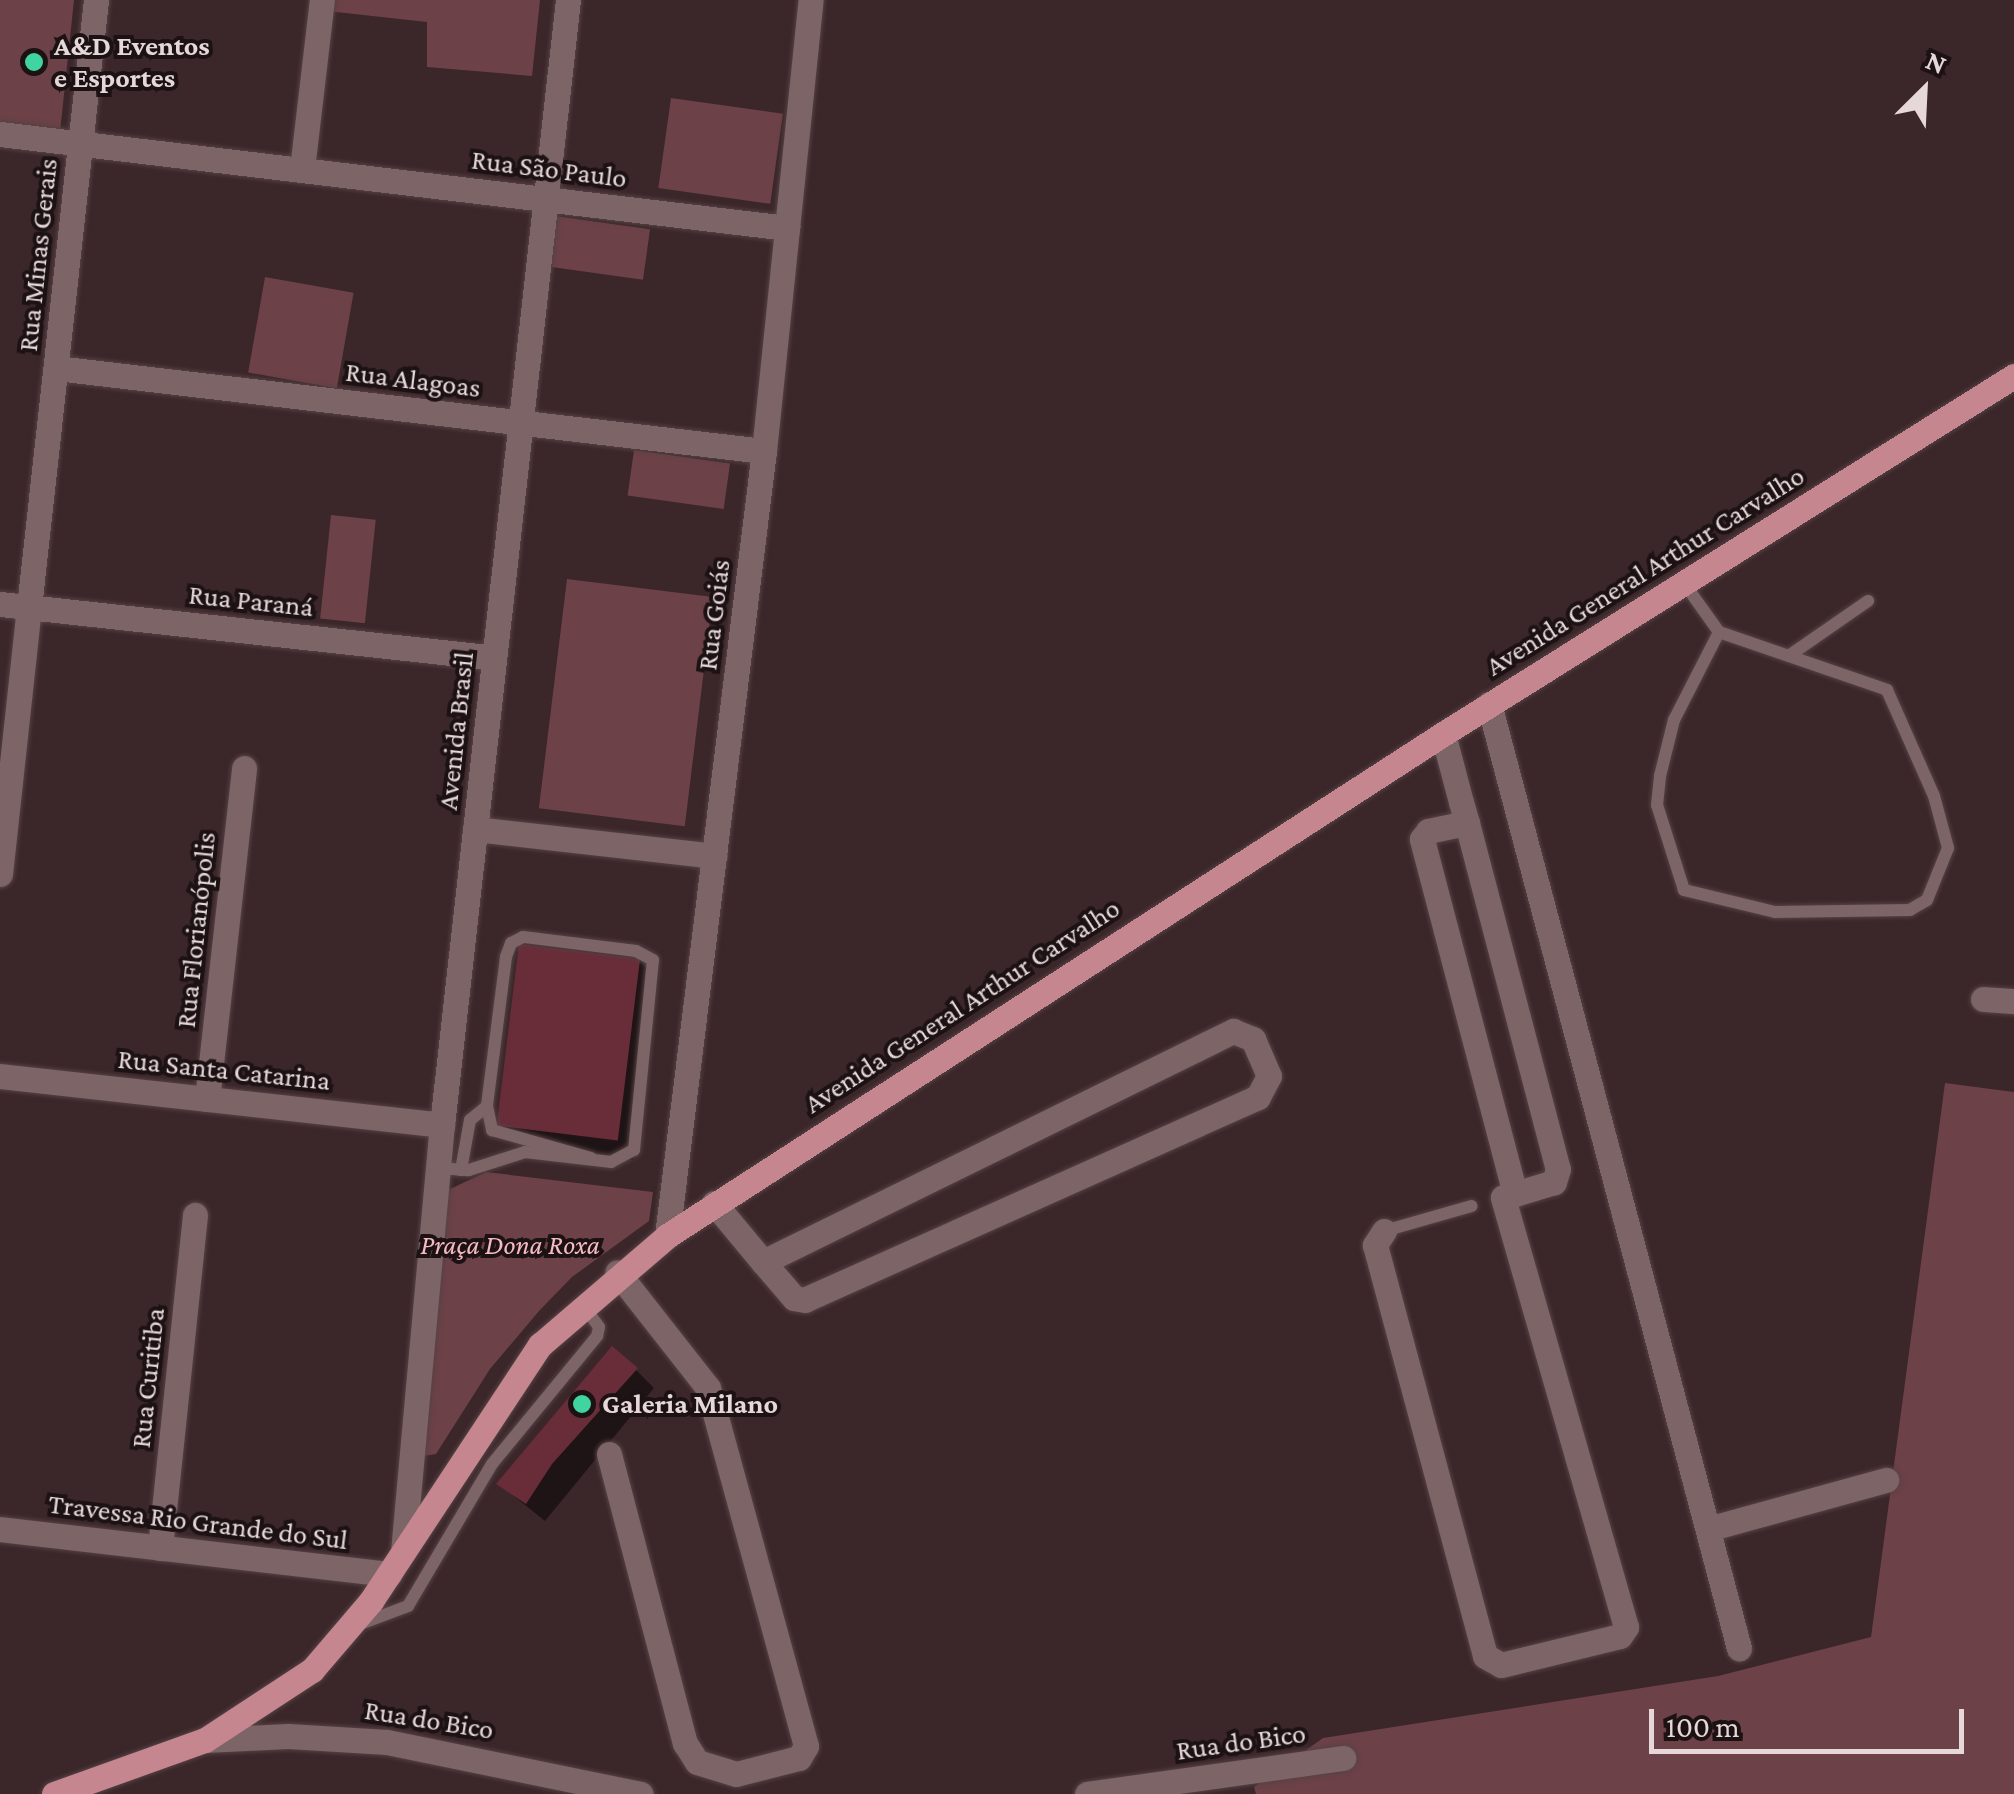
<!DOCTYPE html>
<html>
<head>
<meta charset="utf-8">
<style>
  body { margin:0 }
  #map { position:relative; width:2014px; height:1794px; overflow:hidden; background:#3b2629; font-family:"Crimson Pro",serif }
  div>[style] { position:absolute }
  .green>* { inset:0; background:#6c4147; transform-origin:0 0 }
  .shadow>* { inset:0; background:#0007 }
  .building>* { inset:0; background:#692d39; transform-origin:0 0 }
  .roads { filter:drop-shadow(0 0 2px #554245) drop-shadow(0 0 2px #554245) }
  .service>* { height:12px; margin:-6px; padding:0 6px; transform-origin:6px; border-radius:6px; background:#7d6467 }
  .minor>* { height:25px; margin:-12.5px; padding:0 12.5px; transform-origin:12.5px; border-radius:12.5px; background:#7d6467 }
  .tertiary>* { height:25px; margin:-12.5px; padding:0 12.5px; transform-origin:12.5px; border-radius:12.5px; background:#7d6467 }
  .secondary>* { height:25px; margin:-12.5px; padding:0 12.5px; transform-origin:12.5px; border-radius:12.5px; background:#7d6467 }
  .primary>* { height:25px; margin:-12.5px; padding:0 12.5px; transform-origin:12.5px; border-radius:12.5px; background:#c6868f }
  .dots>* { width:28px; height:28px; translate:-50% -50%; box-sizing:border-box; border:5px solid #1c1213; border-radius:50% }
  span { translate:-50% -50%; white-space:nowrap; text-align:center; line-height:1.15; -webkit-text-stroke:8px #1c1213; paint-order:stroke }
  .poi-label { font-size:28px; color:#e6d7d8; font-weight:700 }
  .left { translate:0 -50%; text-align:left }
  .street-label { font-size:28px; color:#e6d7d8 }
  .park-label { font-size:28px; color:#f6bac2; font-style:italic }
  .north { position:absolute; left:1874px; top:40px; width:100px; height:100px; -webkit-text-stroke:8px #1c1213; paint-order:stroke; rotate:24deg; font-size:28px; font-weight:700; line-height:40px; text-align:center; color:#e6d7d8 }
  .north::after { content:''; display:block; margin:auto; width:35px; height:45px; background:#e6d7d8; clip-path:polygon(50% 0,100% 100%,50% 72%,0 100%) }
  .scale { position:absolute; left:1649px; top:1709px; width:315px; height:45px; box-sizing:border-box; border:5px solid #e6d7d8; border-top:0; padding-left:12px; font-size:30px; line-height:35px; white-space:nowrap; color:#e6d7d8; -webkit-text-stroke:8px #1c1213; paint-order:stroke }
</style>
</head>
<body>
<div id="map">
  <div class="green">
    <i style="clip-path:polygon(0 0,74px 0,60px 132px,0 125px)"></i>
    <i style="clip-path:polygon(328px 0,540px 0,532px 76px,427px 67px,427px 22px,327px 11px)"></i>
    <i style="left:671px;top:98px;width:113px;height:91px;rotate:8deg"></i>
    <i style="left:555px;top:216px;width:96px;height:51px;rotate:8deg"></i>
    <i style="left:265px;top:277px;width:90px;height:97px;rotate:10deg"></i>
    <i style="left:634px;top:450px;width:97px;height:46px;rotate:8deg"></i>
    <i style="left:331px;top:515px;width:45px;height:104px;rotate:6deg"></i>
    <i style="left:567px;top:579px;width:147px;height:231px;rotate:7deg"></i>
    <i style="clip-path:polygon(1945px 1083px,2014px 1092px,2014px 1794px,1256px 1794px,1254px 1787px,1323px 1738px,1718px 1676px,1871px 1637px)"></i>
    <i style="clip-path:polygon(486px 1172px,653px 1192px,649px 1221px,572px 1277px,539px 1311px,490px 1369px,436px 1454px,424px 1456px,446px 1191px)"></i>
  </div>
  <div class="shadow">
    <i style="clip-path:polygon(639px 960px,657px 979px,633px 1160px,517px 1143px,498px 1125px)"></i>
    <i style="clip-path:polygon(636px 1370px,654px 1388px,545px 1521px,499px 1484px)"></i>
  </div>
  <div class="building">
    <i style="left:519px;top:944px;width:122px;height:183px;rotate:7deg"></i>
    <i style="clip-path:polygon(612px 1346px,638px 1368px,552px 1464px,526px 1504px,496px 1484px)"></i>
  </div>
  <div class="roads">
    <div class="service">
      <i style="left:1684px;top:583px;width:60px;rotate:54.5deg"></i>
      <i style="left:1719px;top:632px;width:178px;rotate:19deg"></i>
      <i style="left:1887px;top:690px;width:116px;rotate:66.1deg"></i>
      <i style="left:1934px;top:796px;width:54px;rotate:74.9deg"></i>
      <i style="left:1948px;top:848px;width:56px;rotate:112deg"></i>
      <i style="left:1927px;top:900px;width:20px;rotate:150deg"></i>
      <i style="left:1910px;top:910px;width:135px;rotate:179.2deg"></i>
      <i style="left:1775px;top:912px;width:94px;rotate:-166.4deg"></i>
      <i style="left:1684px;top:890px;width:89px;rotate:-107.6deg"></i>
      <i style="left:1657px;top:805px;width:29px;rotate:-84deg"></i>
      <i style="left:1660px;top:776px;width:58px;rotate:-76deg"></i>
      <i style="left:1674px;top:720px;width:99px;rotate:-62.9deg"></i>
      <i style="left:1790px;top:655px;width:95px;rotate:-34.7deg"></i>
      <i style="left:438px;top:1168px;width:31px;rotate:4deg"></i>
      <i style="left:469px;top:1170px;width:59px;rotate:-17.8deg"></i>
      <i style="left:525px;top:1152px;width:87px;rotate:6.6deg"></i>
      <i style="left:611px;top:1162px;width:26px;rotate:-28deg"></i>
      <i style="left:634px;top:1150px;width:191px;rotate:-84.3deg"></i>
      <i style="left:653px;top:960px;width:19px;rotate:-152deg"></i>
      <i style="left:636px;top:951px;width:114px;rotate:-172.9deg"></i>
      <i style="left:523px;top:937px;width:13px;rotate:153deg"></i>
      <i style="left:511px;top:943px;width:15px;rotate:110deg"></i>
      <i style="left:506px;top:957px;width:150px;rotate:97.3deg"></i>
      <i style="left:487px;top:1106px;width:25px;rotate:78deg"></i>
      <i style="left:492px;top:1130px;width:103px;rotate:15.8deg"></i>
      <i style="left:461px;top:1170px;width:51px;rotate:-79.8deg"></i>
      <i style="left:470px;top:1120px;width:22px;rotate:-39deg"></i>
      <i style="left:1384px;top:1231px;width:91px;rotate:-15.9deg"></i>
      <i style="left:355px;top:1626px;width:57px;rotate:-20.7deg"></i>
      <i style="left:408px;top:1606px;width:165px;rotate:-59.4deg"></i>
      <i style="left:492px;top:1464px;width:166px;rotate:-50.6deg"></i>
      <i style="left:597px;top:1336px;width:9px;rotate:-77deg"></i>
      <i style="left:599px;top:1327px;width:27px;rotate:-126deg"></i>
    </div>
    <div class="minor">
      <i style="left:0;top:134px;width:793px;rotate:6.81deg"></i>
      <i style="left:302px;top:169px;width:170px;rotate:-83.3deg"></i>
      <i style="left:56px;top:368px;width:713px;rotate:6.69deg"></i>
      <i style="left:29px;top:607px;width:611px;rotate:-83.7deg"></i>
      <i style="left:1489px;top:704px;width:977px;rotate:75.17deg"></i>
      <i style="left:1443px;top:734px;width:70px;rotate:75.2deg"></i>
      <i style="left:1461px;top:802px;width:22px;rotate:74deg"></i>
      <i style="left:1467px;top:823px;width:358px;rotate:75.3deg"></i>
      <i style="left:1558px;top:1169px;width:14px;rotate:107deg"></i>
      <i style="left:1554px;top:1182px;width:41px;rotate:162.9deg"></i>
      <i style="left:1515px;top:1194px;width:367px;rotate:-104.7deg"></i>
      <i style="left:1422px;top:839px;width:10px;rotate:-53deg"></i>
      <i style="left:1428px;top:831px;width:40px;rotate:-12deg"></i>
      <i style="left:475px;top:829px;width:241px;rotate:6.4deg"></i>
      <i style="left:1983px;top:999px;width:31px;rotate:4deg"></i>
      <i style="left:1233px;top:1031px;width:22px;rotate:22deg"></i>
      <i style="left:1253px;top:1039px;width:40px;rotate:66.6deg"></i>
      <i style="left:1269px;top:1076px;width:24px;rotate:118deg"></i>
      <i style="left:1258px;top:1097px;width:496px;rotate:155.9deg"></i>
      <i style="left:805px;top:1300px;width:11px;rotate:-170deg"></i>
      <i style="left:794px;top:1298px;width:48px;rotate:-130.7deg"></i>
      <i style="left:763px;top:1262px;width:524px;rotate:-26.17deg"></i>
      <i style="left:0;top:1076px;width:445px;rotate:6.3deg"></i>
      <i style="left:207px;top:1099px;width:333px;rotate:-83.6deg"></i>
      <i style="left:714px;top:1203px;width:77px;rotate:50.3deg"></i>
      <i style="left:1384px;top:1231px;width:17px;rotate:123deg"></i>
      <i style="left:1375px;top:1245px;width:425px;rotate:75deg"></i>
      <i style="left:1485px;top:1656px;width:18px;rotate:29deg"></i>
      <i style="left:1501px;top:1665px;width:122px;rotate:-13.7deg"></i>
      <i style="left:1620px;top:1636px;width:11px;rotate:-56deg"></i>
      <i style="left:1626px;top:1627px;width:447px;rotate:-106deg"></i>
      <i style="left:667px;top:1236px;width:791px;rotate:-82.96deg"></i>
      <i style="left:764px;top:451px;width:453px;rotate:-84.1deg"></i>
      <i style="left:609px;top:1454px;width:299px;rotate:75.3deg"></i>
      <i style="left:685px;top:1743px;width:22px;rotate:58deg"></i>
      <i style="left:697px;top:1762px;width:41px;rotate:17.1deg"></i>
      <i style="left:736px;top:1774px;width:65px;rotate:-14.3deg"></i>
      <i style="left:799px;top:1758px;width:14px;rotate:-60deg"></i>
      <i style="left:806px;top:1746px;width:371px;rotate:-105.3deg"></i>
      <i style="left:708px;top:1388px;width:147px;rotate:-128.1deg"></i>
      <i style="left:1708px;top:1529px;width:185px;rotate:-15.4deg"></i>
      <i style="left:160px;top:1548px;width:335px;rotate:-84deg"></i>
      <i style="left:205px;top:1740px;width:83px;rotate:-2.8deg"></i>
      <i style="left:288px;top:1736px;width:99px;rotate:3.5deg"></i>
      <i style="left:387px;top:1742px;width:259px;rotate:11.6deg"></i>
      <i style="left:1087px;top:1794px;width:259px;rotate:-8deg"></i>
    </div>
    <div class="tertiary">
      <i style="left:0;top:604px;width:497px;rotate:6.2deg"></i>
      <i style="left:0;top:874px;width:269px;rotate:-83.8deg"></i>
    </div>
    <div class="secondary">
      <i style="left:0;top:1529px;width:392px;rotate:6.6deg"></i>
      <i style="left:403px;top:1552px;width:429px;rotate:-84.8deg"></i>
      <i style="left:442px;top:1125px;width:1132px;rotate:-83.61deg"></i>
    </div>
    <div class="primary">
      <i style="left:54px;top:1794px;width:160px;rotate:-19.7deg"></i>
      <i style="left:205px;top:1740px;width:128px;rotate:-33.2deg"></i>
      <i style="left:312px;top:1670px;width:91px;rotate:-49.5deg"></i>
      <i style="left:371px;top:1601px;width:307px;rotate:-56.6deg"></i>
      <i style="left:540px;top:1345px;width:167px;rotate:-40.6deg"></i>
      <i style="left:667px;top:1236px;width:924px;rotate:-32.9deg"></i>
      <i style="left:1443px;top:734px;width:674px;rotate:-32.09deg"></i>
    </div>
  </div>
  <div class="dots">
    <i style="left:34px;top:62px;background:#40d4a1"></i>
    <i style="left:582px;top:1404px;background:#40d4a1"></i>
  </div>
  <div class="poi-label">
    <span class="left" style="left:54px;top:62px">A&amp;D Eventos<br>e Esportes</span>
    <span class="left" style="left:602px;top:1404px">Galeria Milano</span>
  </div>
  <div class="street-label">
    <span style="left:549px;top:169px;rotate:7deg">Rua São Paulo</span>
    <span style="left:38px;top:255px;rotate:-84deg">Rua Minas Gerais</span>
    <span style="left:413px;top:380px;rotate:7deg">Rua Alagoas</span>
    <span style="left:1645px;top:571px;rotate:-32deg">Avenida General Arthur Carvalho</span>
    <span style="left:251px;top:601px;rotate:6deg">Rua Paraná</span>
    <span style="left:714px;top:615px;rotate:-83deg">Rua Goiás</span>
    <span style="left:456px;top:731px;rotate:-84deg">Avenida Brasil</span>
    <span style="left:196px;top:930px;rotate:-84deg">Rua Florianópolis</span>
    <span style="left:962px;top:1006px;rotate:-33deg">Avenida General Arthur Carvalho</span>
    <span style="left:224px;top:1070px;rotate:6deg">Rua Santa Catarina</span>
    <span style="left:148px;top:1378px;rotate:-84deg">Rua Curitiba</span>
    <span style="left:198px;top:1522px;rotate:7deg">Travessa Rio Grande do Sul</span>
    <span style="left:429px;top:1720px;rotate:9deg">Rua do Bico</span>
    <span style="left:1241px;top:1742px;rotate:-8deg">Rua do Bico</span>
  </div>
  <div class="park-label">
    <span style="left:510px;top:1245px">Praça Dona Roxa</span>
  </div>
  <div class="north">N</div>
  <div class="scale">100 m</div>
</div>
</body>
</html>
